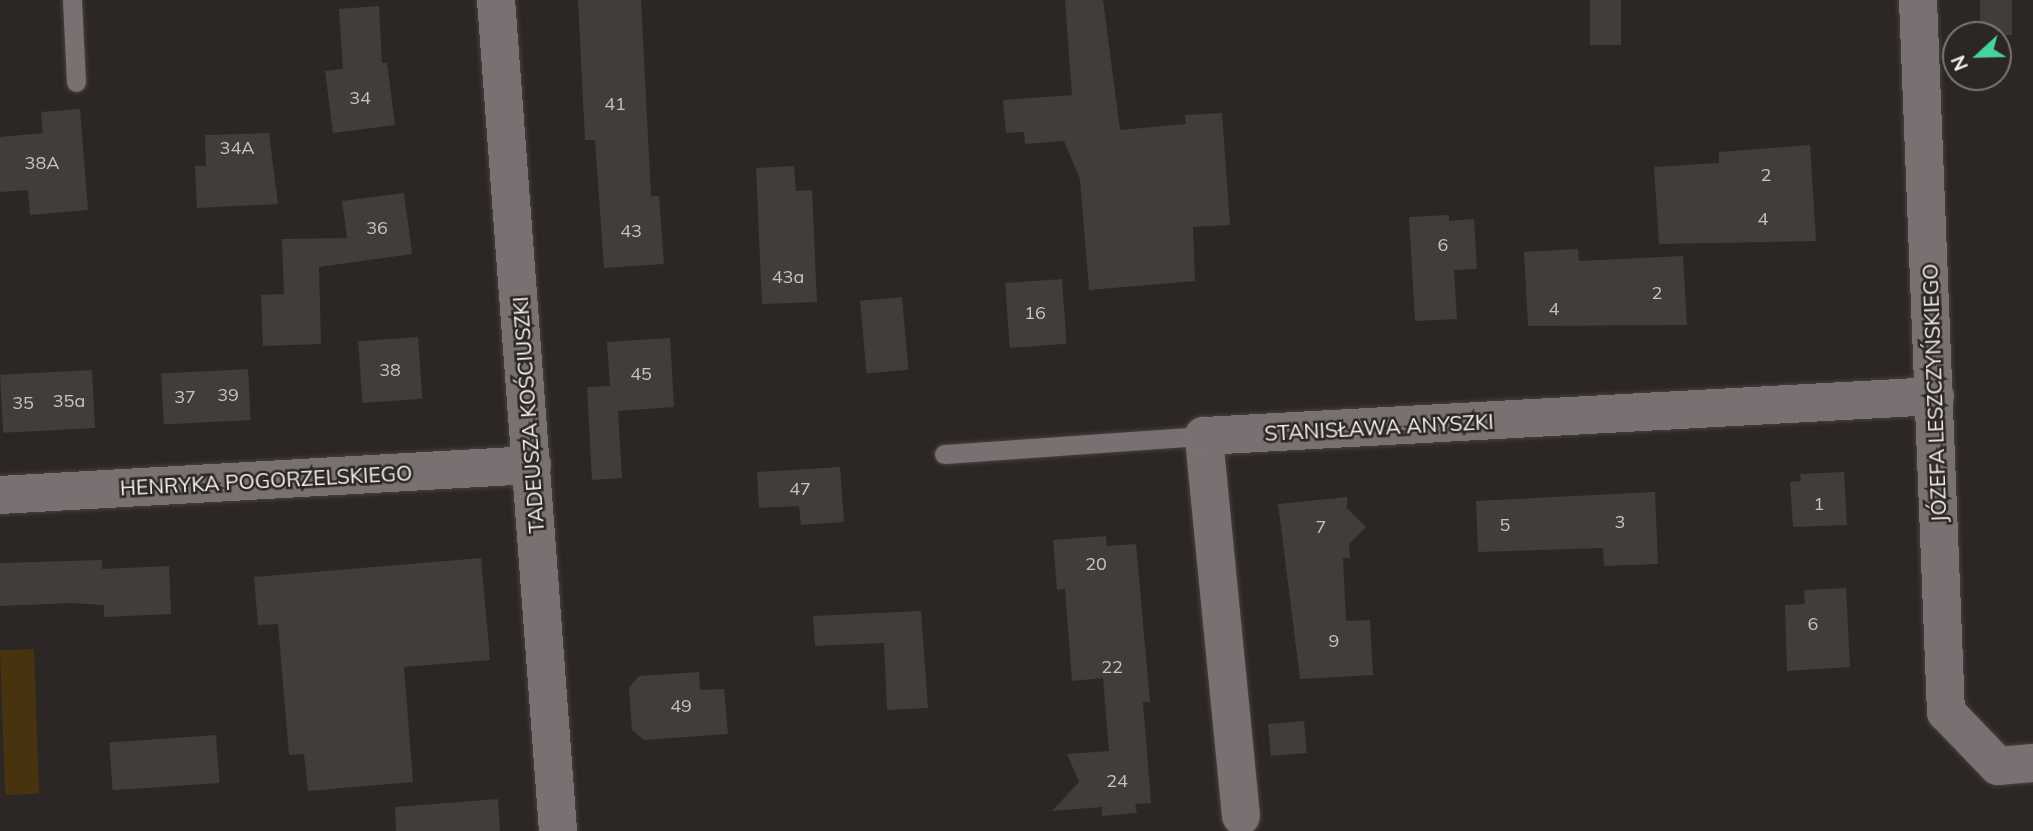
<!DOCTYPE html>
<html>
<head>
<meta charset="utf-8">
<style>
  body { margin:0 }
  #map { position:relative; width:2033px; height:831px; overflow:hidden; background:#2c2625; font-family:Mulish,sans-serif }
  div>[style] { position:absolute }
  .green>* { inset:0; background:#48330f; transform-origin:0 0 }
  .building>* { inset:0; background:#433d3a; transform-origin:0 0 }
  .roads { filter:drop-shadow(0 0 2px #464140) drop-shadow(0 0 2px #464140) }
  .service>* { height:19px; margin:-9.5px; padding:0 9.5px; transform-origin:9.5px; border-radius:9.5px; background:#797171 }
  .minor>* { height:38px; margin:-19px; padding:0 19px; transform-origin:19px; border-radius:19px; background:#797171 }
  span { translate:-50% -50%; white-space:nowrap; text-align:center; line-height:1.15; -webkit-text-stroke:5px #2c2625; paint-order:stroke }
  .number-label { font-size:18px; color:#c8c4c3 }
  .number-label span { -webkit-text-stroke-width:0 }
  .street-label { font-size:21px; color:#f5f1f1 }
  .north { position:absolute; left:1942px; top:21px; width:70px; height:70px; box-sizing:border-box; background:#2c2625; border:2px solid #7c7777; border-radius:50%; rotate:248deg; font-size:19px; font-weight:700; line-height:28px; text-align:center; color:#f5f1f1 }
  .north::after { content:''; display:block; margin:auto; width:24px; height:32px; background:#46d49e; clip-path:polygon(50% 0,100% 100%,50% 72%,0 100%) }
</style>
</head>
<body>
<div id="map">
  <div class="green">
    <i style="left:34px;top:649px;width:145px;height:34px;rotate:88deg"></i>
  </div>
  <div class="building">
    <i style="clip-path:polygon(578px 0,641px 0,651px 196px,659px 196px,664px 264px,604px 268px,595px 140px,585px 140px)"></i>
    <i style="clip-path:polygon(1065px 0,1103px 0,1120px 130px,1186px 124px,1185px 115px,1222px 113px,1230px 225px,1193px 227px,1195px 281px,1089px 290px,1080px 179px,1064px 141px,1025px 144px,1024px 132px,1006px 133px,1003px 100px,1072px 95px)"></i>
    <i style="left:1590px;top:0;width:31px;height:45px"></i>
    <i style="left:1980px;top:0;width:32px;height:35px"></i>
    <i style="clip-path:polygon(379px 6px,382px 63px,387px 63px,395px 125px,333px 133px,325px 71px,343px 69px,339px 9px)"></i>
    <i style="clip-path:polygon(80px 109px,88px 210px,30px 215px,28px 190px,0 192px,0 137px,43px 133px,41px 112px)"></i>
    <i style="clip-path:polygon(269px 133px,278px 204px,197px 208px,195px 166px,206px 166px,205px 135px)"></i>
    <i style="clip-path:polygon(1810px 145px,1816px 241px,1659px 244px,1654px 167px,1719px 163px,1719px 152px)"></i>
    <i style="clip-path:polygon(794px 166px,796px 191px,812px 190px,817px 302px,762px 304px,756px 168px)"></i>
    <i style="clip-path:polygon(404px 193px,412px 254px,319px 267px,321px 344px,263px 346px,261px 295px,284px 294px,282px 239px,347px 238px,342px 201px)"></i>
    <i style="clip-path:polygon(1449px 215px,1449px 221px,1474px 219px,1477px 269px,1454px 270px,1457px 319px,1415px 321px,1409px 217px)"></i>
    <i style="clip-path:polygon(1578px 249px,1579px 261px,1683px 256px,1687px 325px,1528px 326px,1524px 252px)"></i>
    <i style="left:1062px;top:279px;width:65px;height:57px;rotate:86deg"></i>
    <i style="left:902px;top:297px;width:73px;height:42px;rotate:85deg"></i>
    <i style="left:418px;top:337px;width:62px;height:60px;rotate:86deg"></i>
    <i style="clip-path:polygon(670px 338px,674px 407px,618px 411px,622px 478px,592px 480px,587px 387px,610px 386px,607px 342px)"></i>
    <i style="left:248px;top:369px;width:51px;height:87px;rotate:87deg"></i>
    <i style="left:92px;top:370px;width:58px;height:92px;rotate:87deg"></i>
    <i style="clip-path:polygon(840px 467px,844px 522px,801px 525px,799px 506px,759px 508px,757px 472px)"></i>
    <i style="clip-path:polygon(1844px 472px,1847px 525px,1793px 527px,1790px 482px,1801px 481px,1800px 474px)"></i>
    <i style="clip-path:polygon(1655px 492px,1658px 564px,1604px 566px,1603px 548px,1478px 552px,1476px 501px)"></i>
    <i style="clip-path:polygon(1347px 497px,1347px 508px,1366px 527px,1349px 544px,1350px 558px,1343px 558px,1346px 621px,1370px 620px,1373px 675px,1300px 679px,1278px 504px)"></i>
    <i style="clip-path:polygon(1106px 536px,1107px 546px,1136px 544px,1150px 702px,1143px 702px,1151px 803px,1135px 804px,1137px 813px,1102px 816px,1102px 807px,1052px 811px,1079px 782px,1067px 754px,1109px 751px,1103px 678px,1072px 681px,1065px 589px,1057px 590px,1053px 540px)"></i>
    <i style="clip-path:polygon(481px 558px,490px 660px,404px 667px,413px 782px,308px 791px,304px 754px,289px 755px,278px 624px,258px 625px,254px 577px)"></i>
    <i style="clip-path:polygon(102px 560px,102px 569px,169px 566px,171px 614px,104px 617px,104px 605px,71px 603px,0 606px,0 563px)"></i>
    <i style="clip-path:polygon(1846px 588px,1850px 667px,1787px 671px,1785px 605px,1805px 604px,1804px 590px)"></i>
    <i style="clip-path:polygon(921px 611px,928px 708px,887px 710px,884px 643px,815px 646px,813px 616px)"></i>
    <i style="clip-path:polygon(699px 672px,700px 690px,724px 689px,728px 734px,644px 740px,632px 730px,629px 688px,639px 676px)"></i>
    <i style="left:1304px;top:721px;width:32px;height:36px;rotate:85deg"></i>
    <i style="left:216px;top:735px;width:48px;height:107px;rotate:86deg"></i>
    <i style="clip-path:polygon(498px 799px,500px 831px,396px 831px,395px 807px)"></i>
  </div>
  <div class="roads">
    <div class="service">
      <i style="left:72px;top:0;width:82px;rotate:87.2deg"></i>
      <i style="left:944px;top:454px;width:261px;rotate:-4deg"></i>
    </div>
    <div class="minor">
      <i style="left:496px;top:0;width:833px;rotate:85.73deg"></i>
      <i style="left:1918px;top:0;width:713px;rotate:87.75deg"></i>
      <i style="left:1946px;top:712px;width:75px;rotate:46.1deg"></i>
      <i style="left:1998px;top:766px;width:35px;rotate:-5deg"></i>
      <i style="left:0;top:495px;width:533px;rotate:-3.23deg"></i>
      <i style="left:1241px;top:816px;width:382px;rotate:-95.6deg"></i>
      <i style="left:1204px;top:436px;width:732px;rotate:-3.13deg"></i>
    </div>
  </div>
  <div class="number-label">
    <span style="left:360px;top:98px">34</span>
    <span style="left:615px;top:104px">41</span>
    <span style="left:237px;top:148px">34A</span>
    <span style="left:42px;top:163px">38A</span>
    <span style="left:1766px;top:175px">2</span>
    <span style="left:1763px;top:219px">4</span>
    <span style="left:377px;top:228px">36</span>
    <span style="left:631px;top:231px">43</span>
    <span style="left:1443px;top:245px">6</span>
    <span style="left:788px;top:277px">43a</span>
    <span style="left:1657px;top:293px">2</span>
    <span style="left:1554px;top:309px">4</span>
    <span style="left:1035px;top:313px">16</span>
    <span style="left:390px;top:370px">38</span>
    <span style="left:641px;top:374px">45</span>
    <span style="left:228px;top:395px">39</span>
    <span style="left:185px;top:397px">37</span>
    <span style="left:69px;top:401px">35a</span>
    <span style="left:23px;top:403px">35</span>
    <span style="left:800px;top:489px">47</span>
    <span style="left:1819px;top:504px">1</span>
    <span style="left:1620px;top:522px">3</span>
    <span style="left:1505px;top:525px">5</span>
    <span style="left:1321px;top:527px">7</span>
    <span style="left:1096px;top:564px">20</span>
    <span style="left:1813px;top:624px">6</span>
    <span style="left:1334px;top:641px">9</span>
    <span style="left:1112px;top:667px">22</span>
    <span style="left:681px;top:706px">49</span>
    <span style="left:1117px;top:781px">24</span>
  </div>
  <div class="street-label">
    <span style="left:1934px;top:393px;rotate:-92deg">JÓZEFA LESZCZYŃSKIEGO</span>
    <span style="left:528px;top:415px;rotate:-94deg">TADEUSZA KOŚCIUSZKI</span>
    <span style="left:1379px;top:427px;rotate:-3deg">STANISŁAWA ANYSZKI</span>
    <span style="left:266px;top:480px;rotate:-3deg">HENRYKA POGORZELSKIEGO</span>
  </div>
  <div class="north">N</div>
</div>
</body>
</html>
